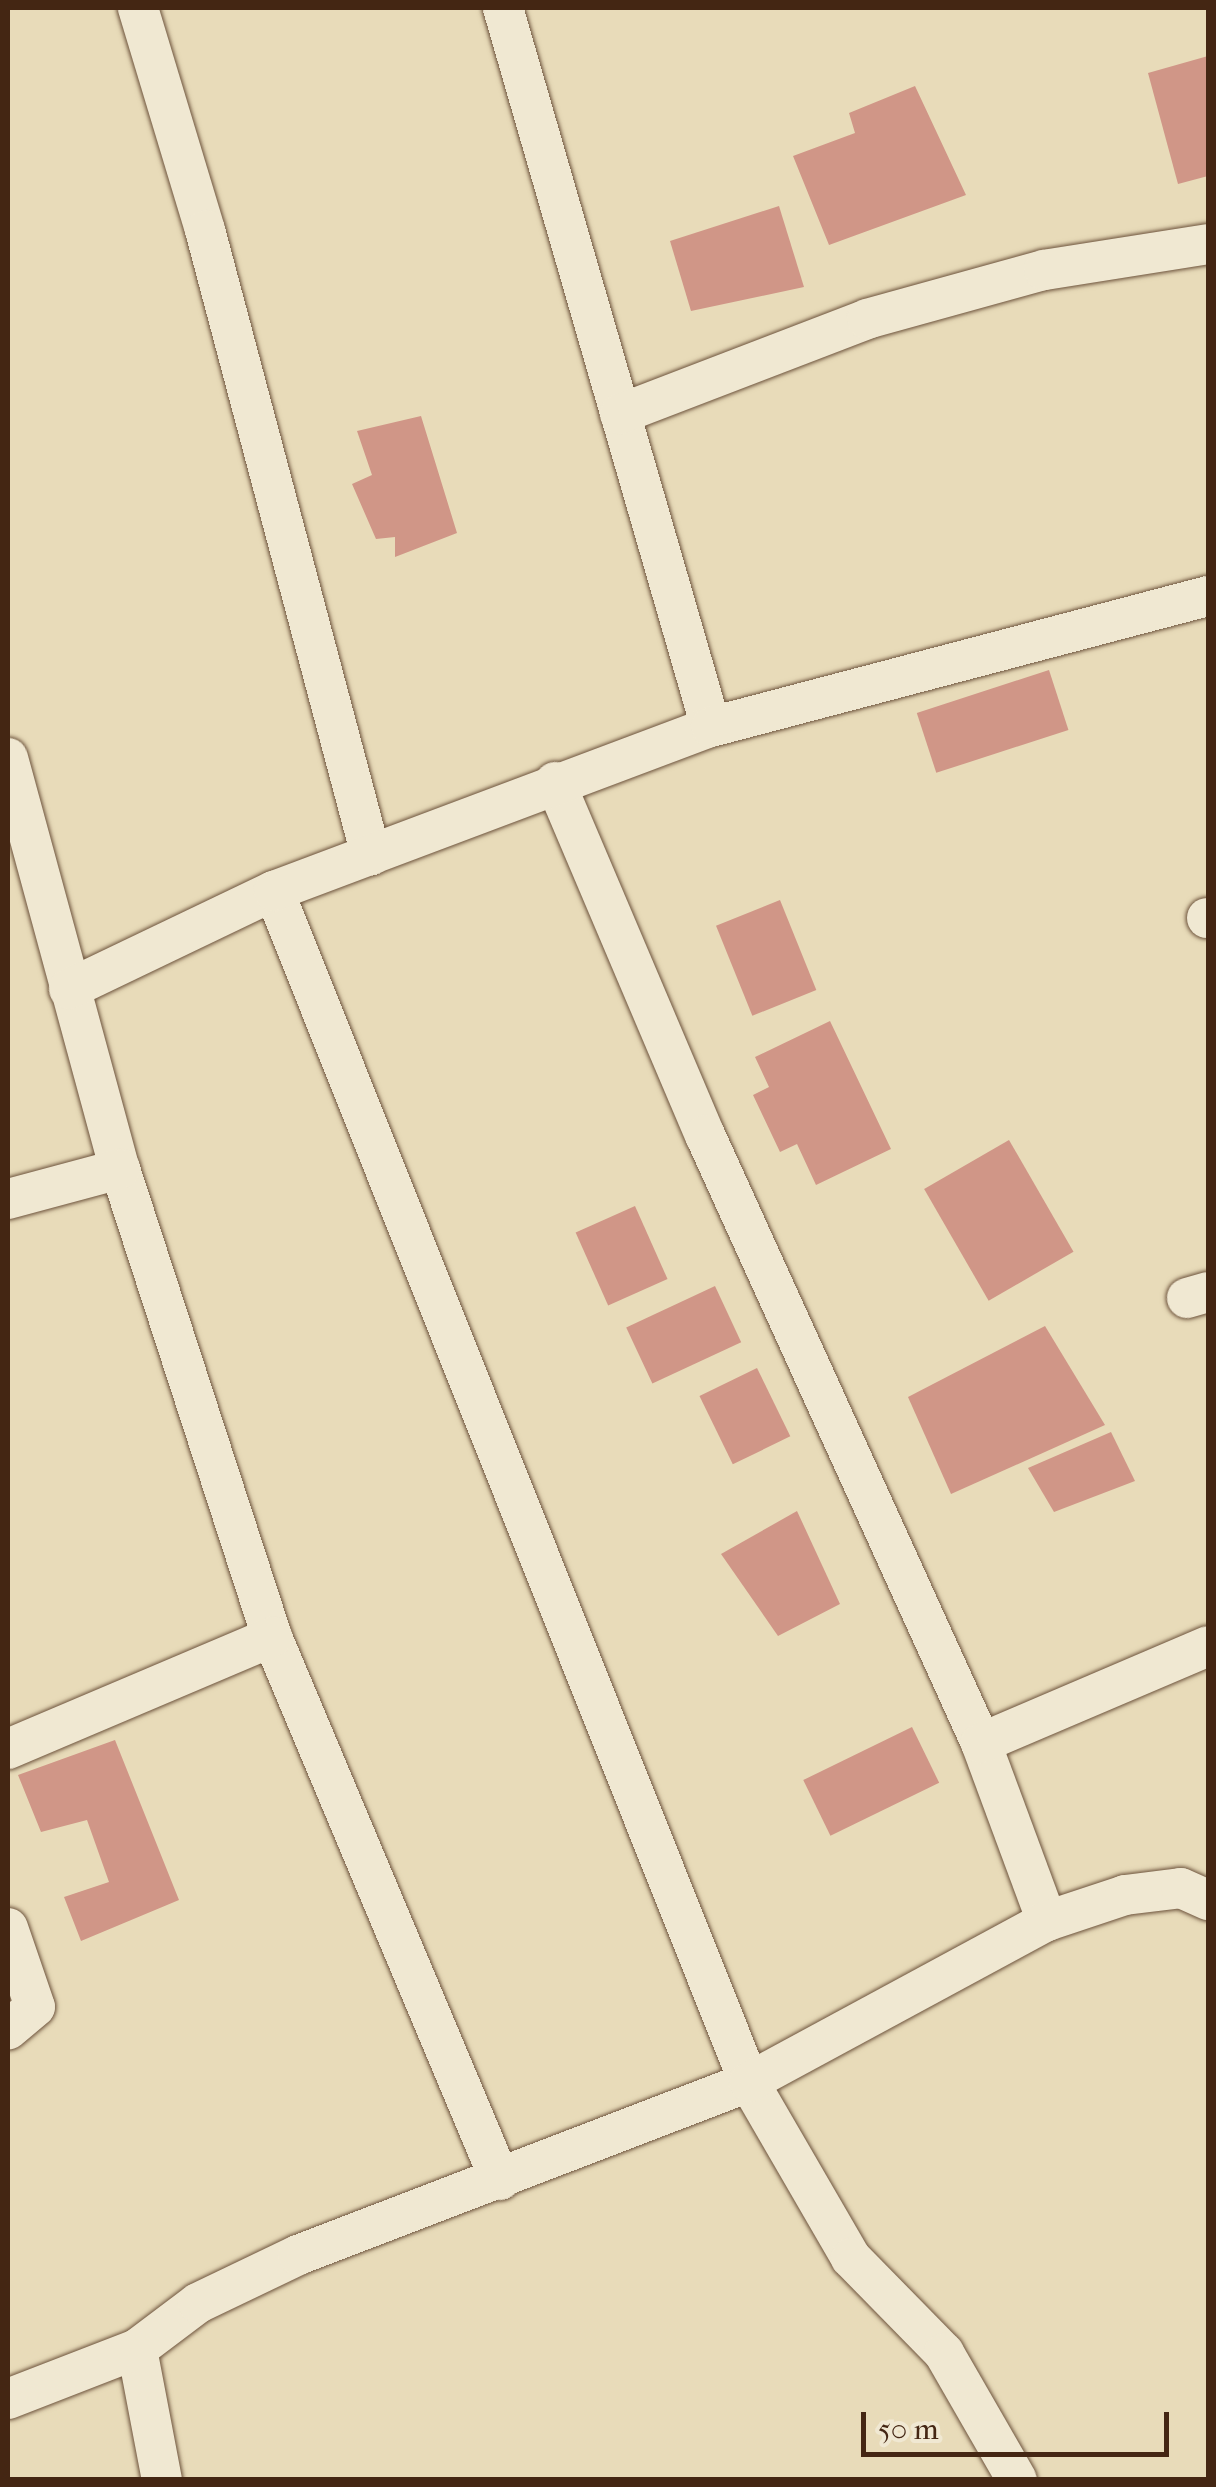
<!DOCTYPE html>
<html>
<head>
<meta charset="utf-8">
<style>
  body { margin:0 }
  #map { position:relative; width:1216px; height:2487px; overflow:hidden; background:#e8dbb9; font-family:"IM FELL French Canon",serif }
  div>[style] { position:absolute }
  .building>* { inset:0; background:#d09687; transform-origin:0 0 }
  .roads { filter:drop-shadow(0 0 2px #6d533c) drop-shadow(0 0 2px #6d533c) }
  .street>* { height:40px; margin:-20px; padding:0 20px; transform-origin:20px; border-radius:20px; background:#f0e8d2 }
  span { translate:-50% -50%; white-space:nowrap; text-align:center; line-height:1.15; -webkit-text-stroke:8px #f0e8d2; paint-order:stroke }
  .frame { position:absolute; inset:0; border:10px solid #442613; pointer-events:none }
  .scale { position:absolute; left:861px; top:2412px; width:308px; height:45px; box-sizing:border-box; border:5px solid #442613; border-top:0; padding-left:12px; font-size:30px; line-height:35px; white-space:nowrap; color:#442613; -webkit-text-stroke:8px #f0e8d2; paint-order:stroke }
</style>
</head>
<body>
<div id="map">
  <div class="building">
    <i style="clip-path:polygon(1208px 56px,1208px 176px,1178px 184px,1148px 73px)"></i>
    <i style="clip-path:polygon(915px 86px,966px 195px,829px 245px,793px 156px,855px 133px,849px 113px)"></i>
    <i style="clip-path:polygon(779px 206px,804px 287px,691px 311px,670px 241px)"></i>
    <i style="clip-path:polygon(421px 416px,457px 533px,395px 557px,395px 537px,376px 539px,352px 484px,372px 475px,357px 431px)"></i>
    <i style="left:1049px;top:670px;width:63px;height:139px;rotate:72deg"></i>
    <i style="left:780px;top:900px;width:97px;height:69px;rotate:68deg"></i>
    <i style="clip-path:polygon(830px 1021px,891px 1149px,816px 1185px,797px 1144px,780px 1152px,753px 1095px,769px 1087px,755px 1057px)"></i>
    <i style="left:1009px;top:1140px;width:129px;height:98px;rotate:60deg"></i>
    <i style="left:635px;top:1206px;width:80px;height:65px;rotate:66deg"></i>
    <i style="left:715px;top:1286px;width:62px;height:98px;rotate:65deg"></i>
    <i style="clip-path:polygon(1045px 1326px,1105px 1425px,951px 1494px,908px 1397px)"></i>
    <i style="left:757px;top:1368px;width:76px;height:64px;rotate:64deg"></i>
    <i style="clip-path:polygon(1111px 1432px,1135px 1481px,1054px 1512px,1028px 1468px)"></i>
    <i style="clip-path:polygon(797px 1511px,840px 1604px,778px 1636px,721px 1554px)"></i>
    <i style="left:912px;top:1727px;width:62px;height:121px;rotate:64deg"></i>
    <i style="clip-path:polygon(115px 1740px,179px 1900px,81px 1941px,64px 1897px,109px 1882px,87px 1820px,41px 1832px,18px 1775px)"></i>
  </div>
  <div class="roads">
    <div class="street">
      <i style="left:138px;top:8px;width:232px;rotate:73.2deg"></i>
      <i style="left:205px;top:230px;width:647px;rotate:75.13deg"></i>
      <i style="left:503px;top:8px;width:748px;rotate:73.87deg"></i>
      <i style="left:620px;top:414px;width:265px;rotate:-21deg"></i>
      <i style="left:867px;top:319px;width:184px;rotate:-15.5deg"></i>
      <i style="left:1044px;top:270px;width:166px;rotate:-9deg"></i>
      <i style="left:8px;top:758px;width:426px;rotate:74.8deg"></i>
      <i style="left:120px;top:1169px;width:492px;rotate:72deg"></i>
      <i style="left:272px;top:1637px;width:589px;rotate:67.22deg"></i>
      <i style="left:555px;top:782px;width:384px;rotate:67deg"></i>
      <i style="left:705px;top:1135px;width:668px;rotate:65.58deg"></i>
      <i style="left:981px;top:1743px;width:190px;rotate:69.7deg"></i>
      <i style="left:274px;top:891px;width:1282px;rotate:68.26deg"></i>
      <i style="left:749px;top:2082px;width:203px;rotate:59.9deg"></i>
      <i style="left:851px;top:2258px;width:133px;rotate:45.6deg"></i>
      <i style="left:944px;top:2353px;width:146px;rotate:60.1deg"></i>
      <i style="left:1207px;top:918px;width:1px"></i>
      <i style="left:69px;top:989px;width:227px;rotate:-25.6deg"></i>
      <i style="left:274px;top:891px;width:467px;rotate:-20.6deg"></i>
      <i style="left:711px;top:727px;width:514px;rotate:-14.77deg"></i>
      <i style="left:8px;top:1199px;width:116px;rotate:-15deg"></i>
      <i style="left:1187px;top:1298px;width:22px;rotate:-16deg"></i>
      <i style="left:981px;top:1743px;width:247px;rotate:-23.1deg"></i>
      <i style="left:8px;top:1749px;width:287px;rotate:-23deg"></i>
      <i style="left:8px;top:1928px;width:83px;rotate:71.1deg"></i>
      <i style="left:35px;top:2007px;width:35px;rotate:140deg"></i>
      <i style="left:137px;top:2349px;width:133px;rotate:79.2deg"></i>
      <i style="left:8px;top:2399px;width:138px;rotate:-21.2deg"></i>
      <i style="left:137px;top:2349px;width:76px;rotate:-37deg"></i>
      <i style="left:198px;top:2303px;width:111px;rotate:-25.6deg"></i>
      <i style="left:298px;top:2255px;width:483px;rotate:-21deg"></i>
      <i style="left:749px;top:2082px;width:339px;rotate:-28.4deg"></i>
      <i style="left:1047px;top:1921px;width:82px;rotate:-18.4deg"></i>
      <i style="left:1125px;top:1895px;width:56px;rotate:-7.1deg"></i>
      <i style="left:1181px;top:1888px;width:30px;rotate:24deg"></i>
    </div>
  </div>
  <div class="frame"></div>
  <div class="scale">50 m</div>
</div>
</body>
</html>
